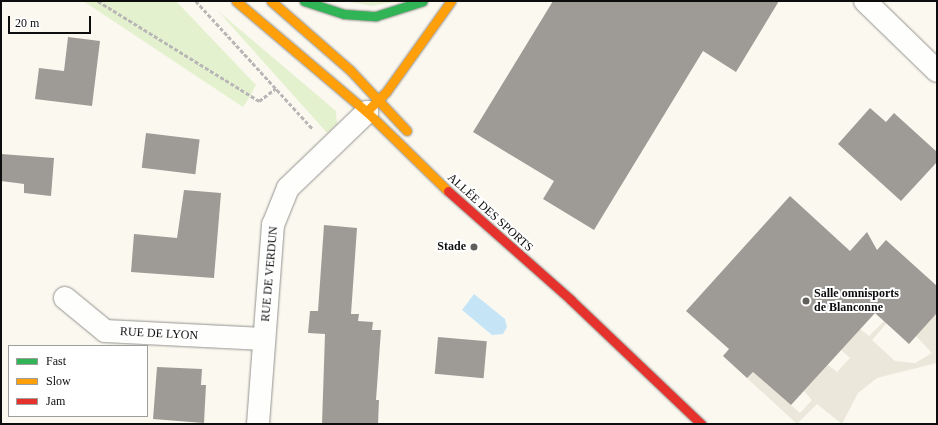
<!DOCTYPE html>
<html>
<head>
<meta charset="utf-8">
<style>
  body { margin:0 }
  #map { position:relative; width:938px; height:425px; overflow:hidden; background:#fbf8f0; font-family:"Times New Roman",serif }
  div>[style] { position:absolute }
  .green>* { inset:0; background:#e4f1cf }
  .plaza>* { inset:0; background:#ebe7db }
  .water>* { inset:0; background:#c5e5f6 }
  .building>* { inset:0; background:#9e9b96; transform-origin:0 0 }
  .path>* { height:2.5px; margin-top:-1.25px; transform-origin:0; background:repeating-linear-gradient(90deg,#b8b7b6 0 4px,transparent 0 6px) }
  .roads { filter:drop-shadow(0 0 1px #94938f) drop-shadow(0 0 1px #94938f) }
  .street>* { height:22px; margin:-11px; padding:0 11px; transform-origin:11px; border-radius:11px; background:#fefefd }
  .fast>* { height:9px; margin:-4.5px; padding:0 4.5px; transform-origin:4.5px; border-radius:4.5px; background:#30b455 }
  .slow>* { height:9px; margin:-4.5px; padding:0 4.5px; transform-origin:4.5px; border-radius:4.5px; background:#ff9f0a }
  .jam>* { height:9px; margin:-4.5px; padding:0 4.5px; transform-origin:4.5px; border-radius:4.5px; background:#e5322d }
  .dots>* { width:11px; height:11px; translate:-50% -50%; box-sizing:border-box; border:2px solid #fff; border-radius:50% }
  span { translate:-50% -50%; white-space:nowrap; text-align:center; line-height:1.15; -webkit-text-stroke:4px #fff; paint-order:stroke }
  .street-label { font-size:12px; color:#0d0d0d }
  .poi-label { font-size:12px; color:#0d0d0d; font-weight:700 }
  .right { translate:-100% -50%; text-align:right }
  .left { translate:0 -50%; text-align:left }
  .frame { position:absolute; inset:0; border:2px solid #0d0d0d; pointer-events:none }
  .legend { position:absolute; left:8px; top:345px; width:140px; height:72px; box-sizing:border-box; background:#fff; border:1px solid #9e9e9e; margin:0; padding:5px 7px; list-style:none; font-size:12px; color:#0d0d0d }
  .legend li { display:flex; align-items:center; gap:8px; height:20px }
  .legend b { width:20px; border:1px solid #9e9e9e }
  .scale { position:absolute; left:8px; top:16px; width:83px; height:18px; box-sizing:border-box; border:2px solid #0d0d0d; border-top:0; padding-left:5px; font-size:12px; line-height:14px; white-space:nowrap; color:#0d0d0d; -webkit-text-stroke:3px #fff; paint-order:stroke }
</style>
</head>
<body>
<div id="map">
  <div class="green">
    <i style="clip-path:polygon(83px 1px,176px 1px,256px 85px,249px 98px,243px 107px)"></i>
    <i style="clip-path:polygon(344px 1px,400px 1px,372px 6px)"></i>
    <i style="clip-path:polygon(218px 11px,336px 111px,337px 124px,327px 133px)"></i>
  </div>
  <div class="plaza">
    <i style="clip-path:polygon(937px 313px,937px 363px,877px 378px,858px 393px,842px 424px,817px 404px,797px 424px,747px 378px,753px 372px,800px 413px,812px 400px,804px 391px,828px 365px,837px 372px,850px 358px,841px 350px,860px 329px,869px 336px,884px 321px,887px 323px,872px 340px,895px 361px,915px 363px,932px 353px,916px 336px)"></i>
  </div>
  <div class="water">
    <i style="clip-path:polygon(474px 294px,505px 319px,507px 327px,503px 334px,492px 335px,462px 310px)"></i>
  </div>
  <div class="building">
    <i style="clip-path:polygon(553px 1px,779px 1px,736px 72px,703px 51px,594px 230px,543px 199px,554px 181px,473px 132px)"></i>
    <i style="clip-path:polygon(68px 37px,100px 41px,92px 106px,35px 99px,39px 68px,64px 71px)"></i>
    <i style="clip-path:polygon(870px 108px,886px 122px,894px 113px,937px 152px,937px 162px,901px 201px,838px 144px)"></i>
    <i style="left:146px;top:133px;width:54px;height:35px;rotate:7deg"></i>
    <i style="clip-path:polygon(1px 154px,54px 158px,51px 196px,24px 193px,24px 184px,1px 181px)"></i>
    <i style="clip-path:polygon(184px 190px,221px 193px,214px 278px,131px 272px,134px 234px,177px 238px)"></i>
    <i style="clip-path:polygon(790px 196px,850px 251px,867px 232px,877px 250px,886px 240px,937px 286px,937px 313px,909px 344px,875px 313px,791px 405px,753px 372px,747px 378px,723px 356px,729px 349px,686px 311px)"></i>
    <i style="clip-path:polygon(324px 225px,357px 228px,351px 314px,359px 314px,358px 321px,373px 322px,372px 330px,381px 330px,376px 400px,379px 400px,378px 424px,322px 424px,325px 334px,308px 333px,310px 311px,318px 311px)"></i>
    <i style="left:438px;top:337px;width:49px;height:37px;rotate:5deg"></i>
    <i style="clip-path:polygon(157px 367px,202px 369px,201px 385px,206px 385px,204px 423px,153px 419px)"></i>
  </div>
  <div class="path">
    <i style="left:98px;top:1px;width:190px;rotate:31.8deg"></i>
    <i style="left:259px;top:101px;width:21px;rotate:-37deg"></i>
    <i style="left:196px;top:1px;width:173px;rotate:47.6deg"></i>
  </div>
  <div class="roads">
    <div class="street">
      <i style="left:865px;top:1px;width:100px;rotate:44.2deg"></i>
      <i style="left:65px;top:298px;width:52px;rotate:39.5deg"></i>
      <i style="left:105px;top:331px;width:159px;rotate:2.9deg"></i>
      <i style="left:258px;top:424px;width:200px;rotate:-85.7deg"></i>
      <i style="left:273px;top:225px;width:40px;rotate:-68deg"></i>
      <i style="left:288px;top:188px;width:110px;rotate:-43.9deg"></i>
    </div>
    <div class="fast">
      <i style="left:304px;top:1px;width:42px;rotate:18deg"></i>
      <i style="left:344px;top:14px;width:32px;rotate:4deg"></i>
      <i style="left:376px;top:16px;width:49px;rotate:-17.7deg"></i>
    </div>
    <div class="slow">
      <i style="left:236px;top:1px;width:172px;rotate:40.3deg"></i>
      <i style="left:367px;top:112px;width:113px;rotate:44.3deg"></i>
      <i style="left:271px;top:1px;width:105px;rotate:41.1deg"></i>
      <i style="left:350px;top:70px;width:83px;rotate:46.9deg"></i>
      <i style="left:367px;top:111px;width:27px;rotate:-45deg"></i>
      <i style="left:386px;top:92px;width:112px;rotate:-54.5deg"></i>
    </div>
    <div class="jam">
      <i style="left:448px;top:191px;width:164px;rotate:41.5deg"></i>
      <i style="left:571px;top:300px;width:180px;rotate:43.6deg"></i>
    </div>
  </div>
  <div class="dots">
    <i style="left:474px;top:247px;background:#605f5c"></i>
    <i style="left:806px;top:301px;background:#605f5c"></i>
  </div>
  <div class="street-label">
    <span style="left:490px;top:213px;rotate:42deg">ALLÉE DES SPORTS</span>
    <span style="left:270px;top:274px;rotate:-85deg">RUE DE VERDUN</span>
    <span style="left:159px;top:334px;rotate:3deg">RUE DE LYON</span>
  </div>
  <div class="poi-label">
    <span class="right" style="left:466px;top:247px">Stade</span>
    <span class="left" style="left:814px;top:301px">Salle omnisports<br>de Blanconne</span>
  </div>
  <div class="frame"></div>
  <ul class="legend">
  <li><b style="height:5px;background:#30b455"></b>Fast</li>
  <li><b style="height:5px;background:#ff9f0a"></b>Slow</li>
  <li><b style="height:5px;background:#e5322d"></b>Jam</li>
  </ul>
  <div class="scale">20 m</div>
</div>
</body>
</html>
